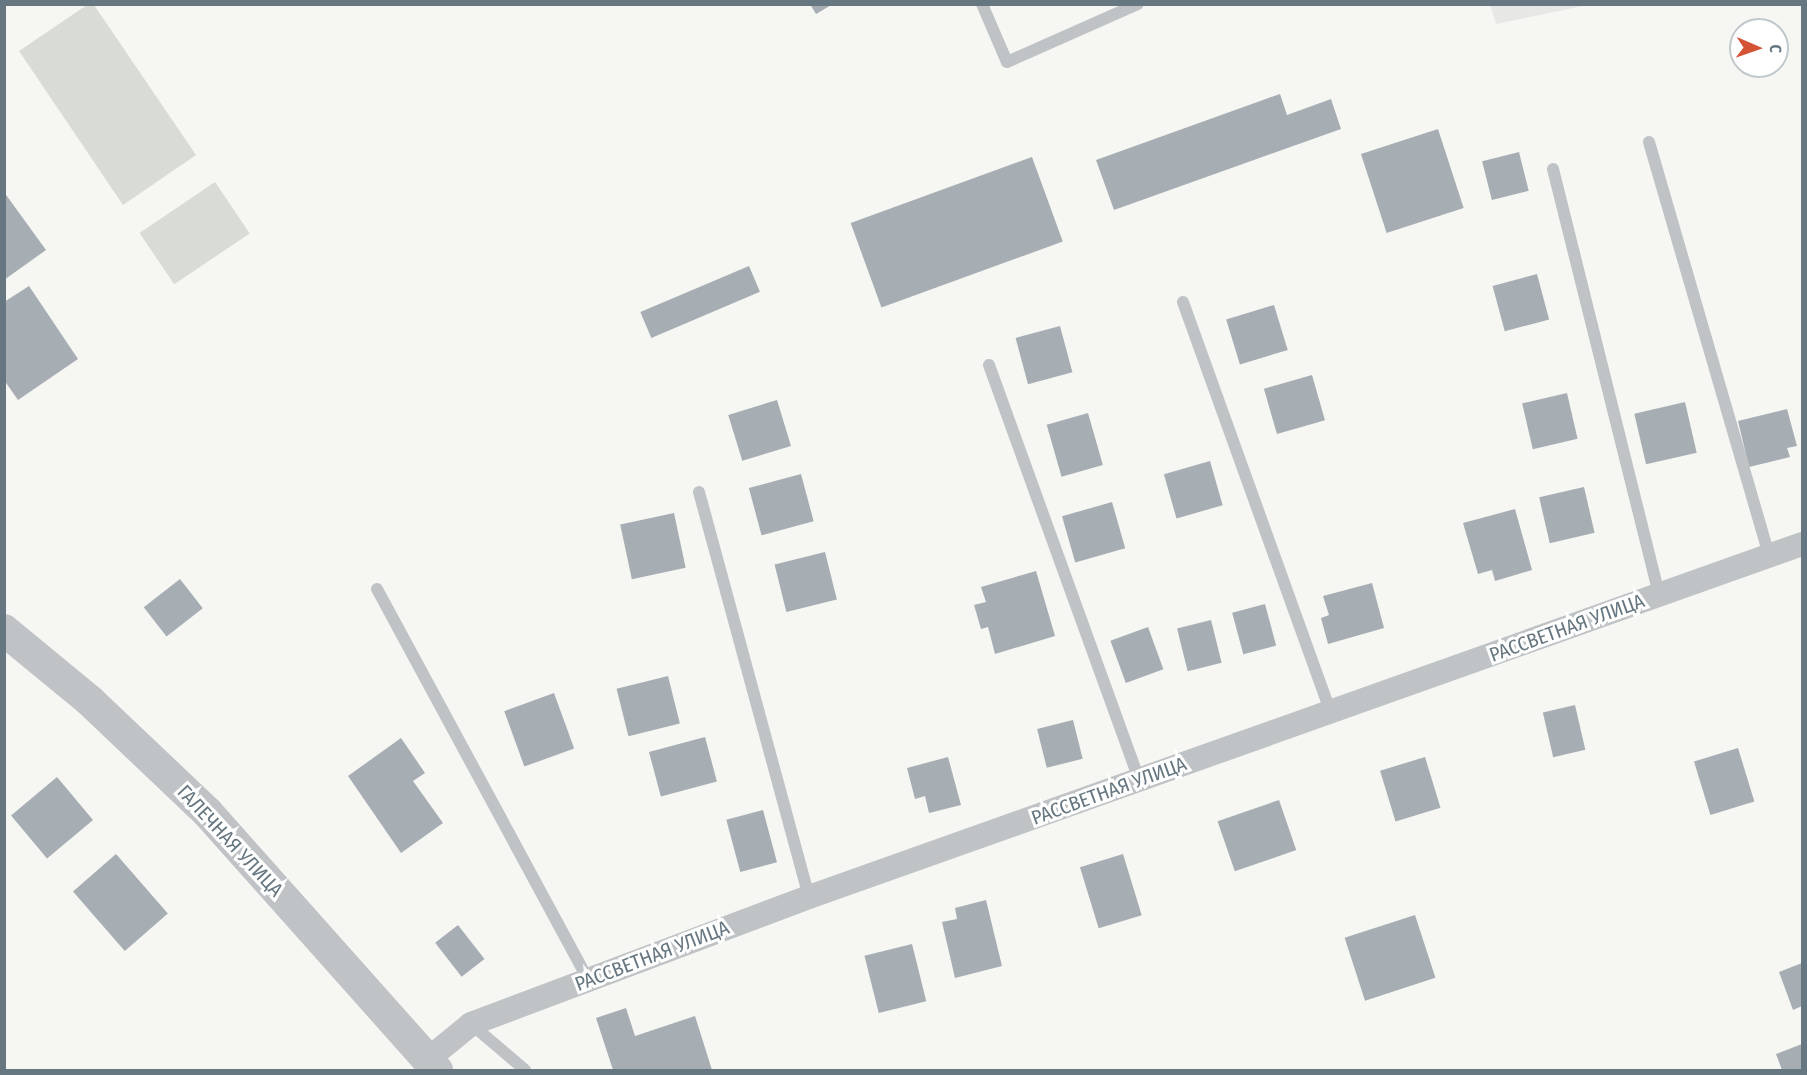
<!DOCTYPE html>
<html>
<head>
<meta charset="utf-8">
<style>
  body { margin:0 }
  #map { position:relative; width:1807px; height:1075px; overflow:hidden; background:#f6f6f3; font-family:"Fira Sans Condensed",sans-serif }
  div>[style] { position:absolute }
  .built>* { inset:0; background:#e7e7e6 }
  .green>* { inset:0; background:#d8dcd4; transform-origin:0 0 }
  .building>* { inset:0; background:#a7aeb3; transform-origin:0 0 }
  .service>* { height:12px; margin:-6px; padding:0 6px; transform-origin:6px; border-radius:6px; background:#bfc3c6 }
  .minor>* { height:24px; margin:-12px; padding:0 12px; transform-origin:12px; border-radius:12px; background:#bfc3c6 }
  .tertiary>* { height:32px; margin:-16px; padding:0 16px; transform-origin:16px; border-radius:16px; background:#bfc3c6 }
  span { translate:-50% -50%; white-space:nowrap; text-align:center; line-height:1.15; -webkit-text-stroke:6px #fff; paint-order:stroke }
  .street-label { font-size:20px; color:#677781 }
  .frame { position:absolute; inset:0; border:6px solid #677781; pointer-events:none }
  .north { position:absolute; left:1729px; top:18px; width:60px; height:60px; box-sizing:border-box; background:#fff; border:2px solid #c2c9cd; border-radius:50%; rotate:92deg; font-size:16px; font-weight:700; line-height:24px; text-align:center; color:#677781 }
  .north::after { content:''; display:block; margin:auto; width:21px; height:27px; background:#d45335; clip-path:polygon(50% 0,100% 100%,50% 72%,0 100%) }
</style>
</head>
<body>
<div id="map">
  <div class="built">
    <i style="clip-path:polygon(1490px 4px,1587px 4px,1587px 5px,1496px 24px)"></i>
  </div>
  <div class="green">
    <i style="clip-path:polygon(87px 5px,94px 5px,196px 155px,123px 205px,19px 51px)"></i>
    <i style="left:215px;top:182px;width:62px;height:91px;rotate:56deg"></i>
  </div>
  <div class="building">
    <i style="clip-path:polygon(810px 4px,833px 4px,816px 14px)"></i>
    <i style="clip-path:polygon(1280px 94px,1287px 115px,1331px 99px,1341px 129px,1114px 210px,1096px 160px)"></i>
    <i style="left:1438px;top:129px;width:83px;height:81px;rotate:72deg"></i>
    <i style="left:1519px;top:152px;width:40px;height:38px;rotate:76deg"></i>
    <i style="left:1032px;top:157px;width:90px;height:193px;rotate:70deg"></i>
    <i style="clip-path:polygon(4px 192px,46px 250px,4px 280px)"></i>
    <i style="left:749px;top:266px;width:28px;height:118px;rotate:67deg"></i>
    <i style="left:1537px;top:274px;width:47px;height:46px;rotate:75deg"></i>
    <i style="clip-path:polygon(29px 286px,78px 359px,18px 400px,4px 380px,4px 302px)"></i>
    <i style="left:1274px;top:305px;width:47px;height:50px;rotate:73deg"></i>
    <i style="left:1060px;top:326px;width:48px;height:46px;rotate:75deg"></i>
    <i style="left:1312px;top:375px;width:47px;height:50px;rotate:74deg"></i>
    <i style="left:1567px;top:393px;width:47px;height:46px;rotate:77deg"></i>
    <i style="left:777px;top:400px;width:48px;height:51px;rotate:73deg"></i>
    <i style="left:1685px;top:402px;width:52px;height:52px;rotate:77deg"></i>
    <i style="clip-path:polygon(1787px 409px,1797px 446px,1787px 448px,1790px 457px,1749px 467px,1738px 421px)"></i>
    <i style="left:1088px;top:413px;width:54px;height:43px;rotate:74deg"></i>
    <i style="left:1210px;top:461px;width:46px;height:48px;rotate:74deg"></i>
    <i style="left:801px;top:474px;width:49px;height:54px;rotate:75deg"></i>
    <i style="left:1584px;top:487px;width:47px;height:46px;rotate:77deg"></i>
    <i style="left:1112px;top:502px;width:48px;height:52px;rotate:74deg"></i>
    <i style="clip-path:polygon(1515px 509px,1532px 570px,1495px 581px,1492px 570px,1478px 574px,1463px 523px)"></i>
    <i style="left:674px;top:513px;width:56px;height:55px;rotate:78deg"></i>
    <i style="left:825px;top:552px;width:49px;height:52px;rotate:76deg"></i>
    <i style="clip-path:polygon(1036px 571px,1055px 636px,995px 654px,988px 627px,981px 629px,974px 605px,986px 602px,981px 587px)"></i>
    <i style="left:180px;top:579px;width:37px;height:46px;rotate:52deg"></i>
    <i style="clip-path:polygon(1372px 583px,1384px 628px,1328px 644px,1321px 618px,1329px 615px,1323px 596px)"></i>
    <i style="left:1265px;top:604px;width:43px;height:34px;rotate:75deg"></i>
    <i style="left:1211px;top:620px;width:44px;height:35px;rotate:76deg"></i>
    <i style="left:1148px;top:627px;width:45px;height:40px;rotate:70deg"></i>
    <i style="left:668px;top:676px;width:49px;height:53px;rotate:76deg"></i>
    <i style="left:554px;top:693px;width:59px;height:53px;rotate:70deg"></i>
    <i style="left:1575px;top:705px;width:46px;height:33px;rotate:77deg"></i>
    <i style="left:1073px;top:720px;width:40px;height:37px;rotate:76deg"></i>
    <i style="left:705px;top:737px;width:46px;height:58px;rotate:75deg"></i>
    <i style="clip-path:polygon(401px 738px,425px 773px,413px 781px,443px 823px,401px 853px,348px 776px)"></i>
    <i style="left:1738px;top:748px;width:56px;height:46px;rotate:73deg"></i>
    <i style="clip-path:polygon(948px 757px,961px 805px,929px 813px,925px 796px,915px 799px,907px 768px)"></i>
    <i style="left:1425px;top:757px;width:53px;height:47px;rotate:73deg"></i>
    <i style="left:57px;top:777px;width:56px;height:60px;rotate:50deg"></i>
    <i style="left:1279px;top:800px;width:53px;height:65px;rotate:71deg"></i>
    <i style="left:763px;top:810px;width:54px;height:38px;rotate:75deg"></i>
    <i style="left:116px;top:854px;width:79px;height:57px;rotate:49deg"></i>
    <i style="left:1123px;top:854px;width:64px;height:45px;rotate:73deg"></i>
    <i style="clip-path:polygon(986px 900px,1002px 966px,955px 978px,942px 922px,957px 919px,955px 908px)"></i>
    <i style="left:1415px;top:915px;width:66px;height:74px;rotate:72deg"></i>
    <i style="left:458px;top:925px;width:43px;height:29px;rotate:52deg"></i>
    <i style="left:912px;top:944px;width:59px;height:49px;rotate:76deg"></i>
    <i style="clip-path:polygon(1802px 963px,1802px 1006px,1793px 1010px,1779px 972px)"></i>
    <i style="clip-path:polygon(626px 1008px,635px 1036px,695px 1016px,712px 1070px,613px 1070px,596px 1018px)"></i>
    <i style="clip-path:polygon(1802px 1044px,1802px 1070px,1782px 1070px,1776px 1054px)"></i>
  </div>
  <div class="service">
    <i style="left:982px;top:4px;width:63px;rotate:66.7deg"></i>
    <i style="left:1007px;top:62px;width:143px;rotate:-23.9deg"></i>
    <i style="left:1649px;top:142px;width:431px;rotate:73.8deg"></i>
    <i style="left:1553px;top:169px;width:439px;rotate:76deg"></i>
    <i style="left:1183px;top:302px;width:436px;rotate:70.2deg"></i>
    <i style="left:989px;top:365px;width:441px;rotate:70.1deg"></i>
    <i style="left:699px;top:492px;width:420px;rotate:74.8deg"></i>
    <i style="left:377px;top:589px;width:444px;rotate:61.6deg"></i>
    <i style="left:471px;top:1024px;width:71px;rotate:40.4deg"></i>
  </div>
  <div class="minor">
    <i style="left:427px;top:1060px;width:57px;rotate:-39.3deg"></i>
    <i style="left:471px;top:1024px;width:361px;rotate:-20.6deg"></i>
    <i style="left:809px;top:897px;width:1054px;rotate:-19.57deg"></i>
  </div>
  <div class="tertiary">
    <i style="left:4px;top:630px;width:112px;rotate:39.5deg"></i>
    <i style="left:90px;top:701px;width:161px;rotate:43.5deg"></i>
    <i style="left:207px;top:812px;width:346px;rotate:48.3deg"></i>
  </div>
  <div class="street-label">
    <span style="left:1567px;top:628px;rotate:-20deg">РАССВЕТНАЯ УЛИЦА</span>
    <span style="left:1109px;top:791px;rotate:-20deg">РАССВЕТНАЯ УЛИЦА</span>
    <span style="left:230px;top:841px;rotate:47deg">ГАЛЕЧНАЯ УЛИЦА</span>
    <span style="left:652px;top:956px;rotate:-21deg">РАССВЕТНАЯ УЛИЦА</span>
  </div>
  <div class="frame"></div>
  <div class="north">С</div>
</div>
</body>
</html>
